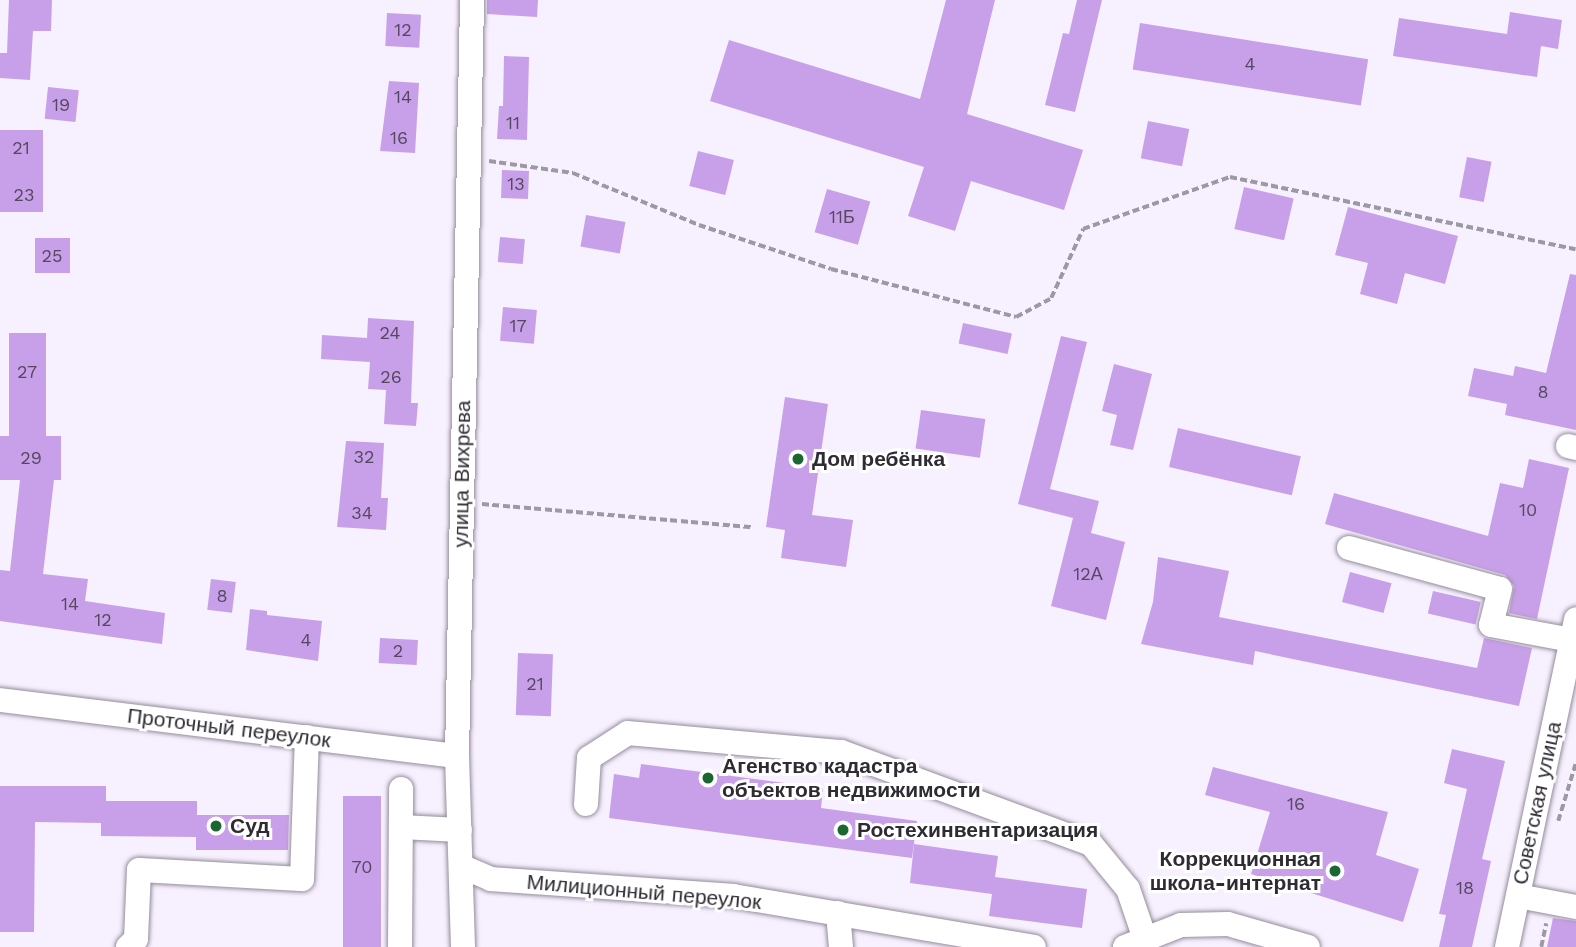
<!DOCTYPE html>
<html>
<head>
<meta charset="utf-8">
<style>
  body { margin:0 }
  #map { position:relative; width:1576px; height:947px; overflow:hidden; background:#f7f0fe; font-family:"Work Sans",sans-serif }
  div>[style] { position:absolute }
  .building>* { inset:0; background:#c8a0e9; transform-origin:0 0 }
  .path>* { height:3.5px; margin-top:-1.75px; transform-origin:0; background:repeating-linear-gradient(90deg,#9e98a3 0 7px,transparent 0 10.5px) }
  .roads { filter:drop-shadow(0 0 2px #958c9c) drop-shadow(0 0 2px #958c9c) }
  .minor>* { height:24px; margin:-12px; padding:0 12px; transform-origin:12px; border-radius:12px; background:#fff }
  .dots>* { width:19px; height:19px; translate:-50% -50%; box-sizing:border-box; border:4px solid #fff; border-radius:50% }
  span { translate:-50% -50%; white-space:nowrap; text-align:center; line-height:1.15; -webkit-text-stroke:6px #fff; paint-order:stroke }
  .number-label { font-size:18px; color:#554860 }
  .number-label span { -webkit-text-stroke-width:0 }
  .poi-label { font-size:21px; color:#2f2b32; font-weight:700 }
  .left { translate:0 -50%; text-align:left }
  .right { translate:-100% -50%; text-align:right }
  .street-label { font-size:21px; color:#2f2b32 }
</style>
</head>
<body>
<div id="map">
  <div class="building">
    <i style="clip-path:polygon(9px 0,52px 0,51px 31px,33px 31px,30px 80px,0 78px,0 53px,7px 53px)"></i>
    <i style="clip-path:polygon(487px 0,538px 0,537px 17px,487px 14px)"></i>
    <i style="clip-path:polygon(946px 0,995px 0,967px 114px,1083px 150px,1064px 210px,971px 181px,955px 231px,908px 216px,924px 167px,710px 101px,729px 40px,920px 99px)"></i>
    <i style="clip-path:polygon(1077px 0,1102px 0,1075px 112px,1045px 105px,1063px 33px,1069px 34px)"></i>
    <i style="clip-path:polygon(1510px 12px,1562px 20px,1558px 49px,1541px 46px,1537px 77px,1393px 56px,1399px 18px,1507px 34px)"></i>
    <i style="left:387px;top:13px;width:34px;height:33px;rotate:3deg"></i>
    <i style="left:1140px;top:23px;width:231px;height:47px;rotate:9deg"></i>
    <i style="clip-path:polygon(504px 56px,529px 57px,527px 140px,497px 139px,499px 106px,503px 106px)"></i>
    <i style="clip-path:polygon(389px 81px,419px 83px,415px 153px,380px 151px)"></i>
    <i style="left:48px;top:87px;width:31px;height:32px;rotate:6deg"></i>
    <i style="left:1148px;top:121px;width:42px;height:38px;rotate:11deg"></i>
    <i style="left:0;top:130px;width:43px;height:82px"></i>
    <i style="left:698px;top:151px;width:37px;height:36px;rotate:14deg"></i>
    <i style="left:1467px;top:157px;width:25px;height:41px;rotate:11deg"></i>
    <i style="left:502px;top:170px;width:27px;height:28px;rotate:2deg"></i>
    <i style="left:1244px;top:187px;width:51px;height:43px;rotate:13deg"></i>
    <i style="left:827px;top:189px;width:45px;height:45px;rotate:16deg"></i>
    <i style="clip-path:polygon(1348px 207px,1458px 236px,1445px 284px,1405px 273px,1397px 304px,1360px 294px,1368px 263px,1335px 255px)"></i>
    <i style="left:586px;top:215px;width:40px;height:32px;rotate:10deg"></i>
    <i style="left:500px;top:237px;width:25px;height:25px;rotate:5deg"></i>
    <i style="left:70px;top:238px;width:35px;height:35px;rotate:90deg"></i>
    <i style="clip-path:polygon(1570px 274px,1576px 275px,1576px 430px,1505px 415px,1507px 404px,1468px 396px,1474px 368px,1513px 376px,1515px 366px,1546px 373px)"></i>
    <i style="left:503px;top:307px;width:34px;height:34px;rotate:5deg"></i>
    <i style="clip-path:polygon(368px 318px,414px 321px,411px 403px,418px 403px,416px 426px,384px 424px,386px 390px,368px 389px,370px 362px,321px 359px,322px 335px,367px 338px)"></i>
    <i style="left:963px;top:323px;width:50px;height:21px;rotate:12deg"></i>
    <i style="clip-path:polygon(9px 333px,46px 333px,46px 436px,61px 436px,61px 480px,54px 480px,43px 574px,88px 579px,85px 601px,165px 613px,162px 644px,0 621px,0 570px,10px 571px,20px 480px,0 480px,0 436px,9px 436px)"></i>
    <i style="clip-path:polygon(1061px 336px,1087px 342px,1050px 489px,1099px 501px,1091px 533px,1125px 542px,1106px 620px,1051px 606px,1073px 518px,1018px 504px)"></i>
    <i style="clip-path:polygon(1114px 364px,1152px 374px,1133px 450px,1110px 445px,1117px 415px,1102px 411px)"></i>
    <i style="clip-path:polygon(785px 397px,828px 404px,812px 515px,853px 520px,846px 567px,781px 558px,785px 530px,766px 527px)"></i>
    <i style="left:921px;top:410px;width:65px;height:39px;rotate:8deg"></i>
    <i style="left:1178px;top:428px;width:126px;height:40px;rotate:13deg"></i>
    <i style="clip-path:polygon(346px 441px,384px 443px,381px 498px,388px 498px,386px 530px,337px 527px)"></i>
    <i style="clip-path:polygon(1529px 459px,1569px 468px,1537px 619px,1509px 613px,1514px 586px,1505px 575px,1325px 524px,1334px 493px,1488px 536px,1500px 483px,1523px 488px)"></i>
    <i style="clip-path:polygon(1158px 557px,1229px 571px,1219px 617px,1477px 668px,1484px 638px,1532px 648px,1519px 706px,1255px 651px,1253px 665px,1141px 644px,1153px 602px)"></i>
    <i style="left:1350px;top:572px;width:43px;height:31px;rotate:15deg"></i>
    <i style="left:211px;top:579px;width:25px;height:31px;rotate:7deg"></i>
    <i style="left:1433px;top:591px;width:49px;height:23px;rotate:13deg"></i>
    <i style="clip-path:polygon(250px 609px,267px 611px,267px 615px,322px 621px,318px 661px,246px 650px)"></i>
    <i style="left:380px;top:638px;width:38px;height:25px;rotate:3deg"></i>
    <i style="left:518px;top:653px;width:35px;height:62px;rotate:2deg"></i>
    <i style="clip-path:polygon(1452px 749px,1505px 761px,1482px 859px,1491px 861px,1472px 947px,1439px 947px,1446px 915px,1439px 914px,1467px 789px,1444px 783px)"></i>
    <i style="clip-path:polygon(641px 764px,823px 788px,821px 808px,917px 821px,912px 858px,609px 818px,614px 774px,639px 778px)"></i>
    <i style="clip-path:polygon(1213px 767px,1388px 812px,1376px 855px,1419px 869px,1403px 922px,1251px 874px,1270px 812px,1205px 795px)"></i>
    <i style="clip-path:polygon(0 786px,106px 786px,106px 801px,197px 801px,197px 815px,289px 815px,288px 850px,196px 850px,196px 837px,101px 836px,101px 823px,35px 822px,34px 932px,0 932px)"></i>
    <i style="left:343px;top:796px;width:38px;height:151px"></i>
    <i style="clip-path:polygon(914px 844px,998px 856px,995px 877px,1087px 889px,1082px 928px,989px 916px,992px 894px,910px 883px)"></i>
    <i style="clip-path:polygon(1553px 918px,1576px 921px,1576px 947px,1547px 947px)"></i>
  </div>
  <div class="path">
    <i style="left:489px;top:161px;width:85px;rotate:8.1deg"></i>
    <i style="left:573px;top:173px;width:136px;rotate:22.4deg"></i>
    <i style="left:699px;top:225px;width:139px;rotate:18.4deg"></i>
    <i style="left:831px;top:269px;width:191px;rotate:14.5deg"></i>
    <i style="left:1016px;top:317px;width:40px;rotate:-28deg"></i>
    <i style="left:1051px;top:298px;width:76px;rotate:-65.1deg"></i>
    <i style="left:1083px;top:229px;width:156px;rotate:-19.5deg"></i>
    <i style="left:1230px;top:177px;width:353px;rotate:11.8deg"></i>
    <i style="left:482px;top:504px;width:271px;rotate:4.9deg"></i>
    <i style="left:1558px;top:821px;width:62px;rotate:-73deg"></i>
    <i style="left:1541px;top:947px;width:24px;rotate:-78deg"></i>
  </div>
  <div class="roads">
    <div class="minor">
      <i style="left:1568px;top:446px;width:8px;rotate:14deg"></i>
      <i style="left:1349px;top:548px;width:156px;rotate:15.2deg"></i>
      <i style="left:1500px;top:589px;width:37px;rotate:104deg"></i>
      <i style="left:1491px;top:625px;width:81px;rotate:10.6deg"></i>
      <i style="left:0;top:700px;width:460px;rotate:7deg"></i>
      <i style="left:586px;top:804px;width:46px;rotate:-86.3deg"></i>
      <i style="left:589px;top:758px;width:46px;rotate:-32.7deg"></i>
      <i style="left:628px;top:733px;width:214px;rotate:5.1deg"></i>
      <i style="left:841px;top:752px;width:266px;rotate:20.2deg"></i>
      <i style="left:1091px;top:844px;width:58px;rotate:50.6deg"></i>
      <i style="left:1128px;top:889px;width:53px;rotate:71.2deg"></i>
      <i style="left:401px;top:827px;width:59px;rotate:2.9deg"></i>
      <i style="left:463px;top:867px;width:30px;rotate:23deg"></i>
      <i style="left:491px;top:879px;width:243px;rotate:4deg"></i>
      <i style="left:733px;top:896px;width:305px;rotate:9.6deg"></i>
      <i style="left:1518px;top:896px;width:59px;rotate:10.7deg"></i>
      <i style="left:838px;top:913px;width:34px;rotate:85deg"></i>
      <i style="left:128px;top:947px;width:11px;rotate:-45deg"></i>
      <i style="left:136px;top:939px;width:69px;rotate:-87.5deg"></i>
      <i style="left:139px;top:870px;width:163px;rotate:3.2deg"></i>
      <i style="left:302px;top:879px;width:142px;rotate:-88deg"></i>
      <i style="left:400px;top:947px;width:158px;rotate:-89.6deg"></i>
      <i style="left:463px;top:947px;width:191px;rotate:-91.8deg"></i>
      <i style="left:457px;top:756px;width:756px;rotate:-88.86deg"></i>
      <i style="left:1125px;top:947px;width:60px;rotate:-21.4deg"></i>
      <i style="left:1181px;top:925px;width:47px;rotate:-1.2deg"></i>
      <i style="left:1228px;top:924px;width:83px;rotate:16deg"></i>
      <i style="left:1507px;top:947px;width:335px;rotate:-78.1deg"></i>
    </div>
  </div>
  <div class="dots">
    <i style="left:798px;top:459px;background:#1c6634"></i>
    <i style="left:708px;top:778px;background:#1c6634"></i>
    <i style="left:216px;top:826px;background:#1c6634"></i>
    <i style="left:843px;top:830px;background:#1c6634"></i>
    <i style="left:1335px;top:871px;background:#1c6634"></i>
  </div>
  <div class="number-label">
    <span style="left:403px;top:30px">12</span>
    <span style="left:1250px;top:64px">4</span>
    <span style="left:403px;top:97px">14</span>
    <span style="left:61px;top:105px">19</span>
    <span style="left:513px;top:123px">11</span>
    <span style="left:399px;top:138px">16</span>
    <span style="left:21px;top:148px">21</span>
    <span style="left:516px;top:184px">13</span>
    <span style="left:24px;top:195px">23</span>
    <span style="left:842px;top:217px">11Б</span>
    <span style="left:52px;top:256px">25</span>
    <span style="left:518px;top:326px">17</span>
    <span style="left:390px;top:333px">24</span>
    <span style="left:27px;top:372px">27</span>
    <span style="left:391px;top:377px">26</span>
    <span style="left:1543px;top:392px">8</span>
    <span style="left:364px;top:457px">32</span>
    <span style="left:31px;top:458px">29</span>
    <span style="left:1528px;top:510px">10</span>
    <span style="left:362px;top:513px">34</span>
    <span style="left:1088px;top:574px">12А</span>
    <span style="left:222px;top:596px">8</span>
    <span style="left:70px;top:604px">14</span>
    <span style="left:103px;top:620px">12</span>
    <span style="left:306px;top:640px">4</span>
    <span style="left:398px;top:651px">2</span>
    <span style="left:535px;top:684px">21</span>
    <span style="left:1296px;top:804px">16</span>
    <span style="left:362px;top:867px">70</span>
    <span style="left:1465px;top:888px">18</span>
  </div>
  <div class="poi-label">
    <span class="left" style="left:812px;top:459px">Дом ребёнка</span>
    <span class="left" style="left:722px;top:778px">Агенство кадастра<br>объектов недвижимости</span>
    <span class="left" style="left:230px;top:826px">Суд</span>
    <span class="left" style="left:857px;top:830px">Ростехинвентаризация</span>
    <span class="right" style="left:1321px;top:871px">Коррекционная<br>школа-интернат</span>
  </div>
  <div class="street-label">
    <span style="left:462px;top:474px;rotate:-89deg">улица Вихрева</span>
    <span style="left:229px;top:728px;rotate:7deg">Проточный переулок</span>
    <span style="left:1537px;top:803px;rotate:-78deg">Советская улица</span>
    <span style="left:644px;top:892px;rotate:5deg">Милиционный переулок</span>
  </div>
</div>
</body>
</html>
